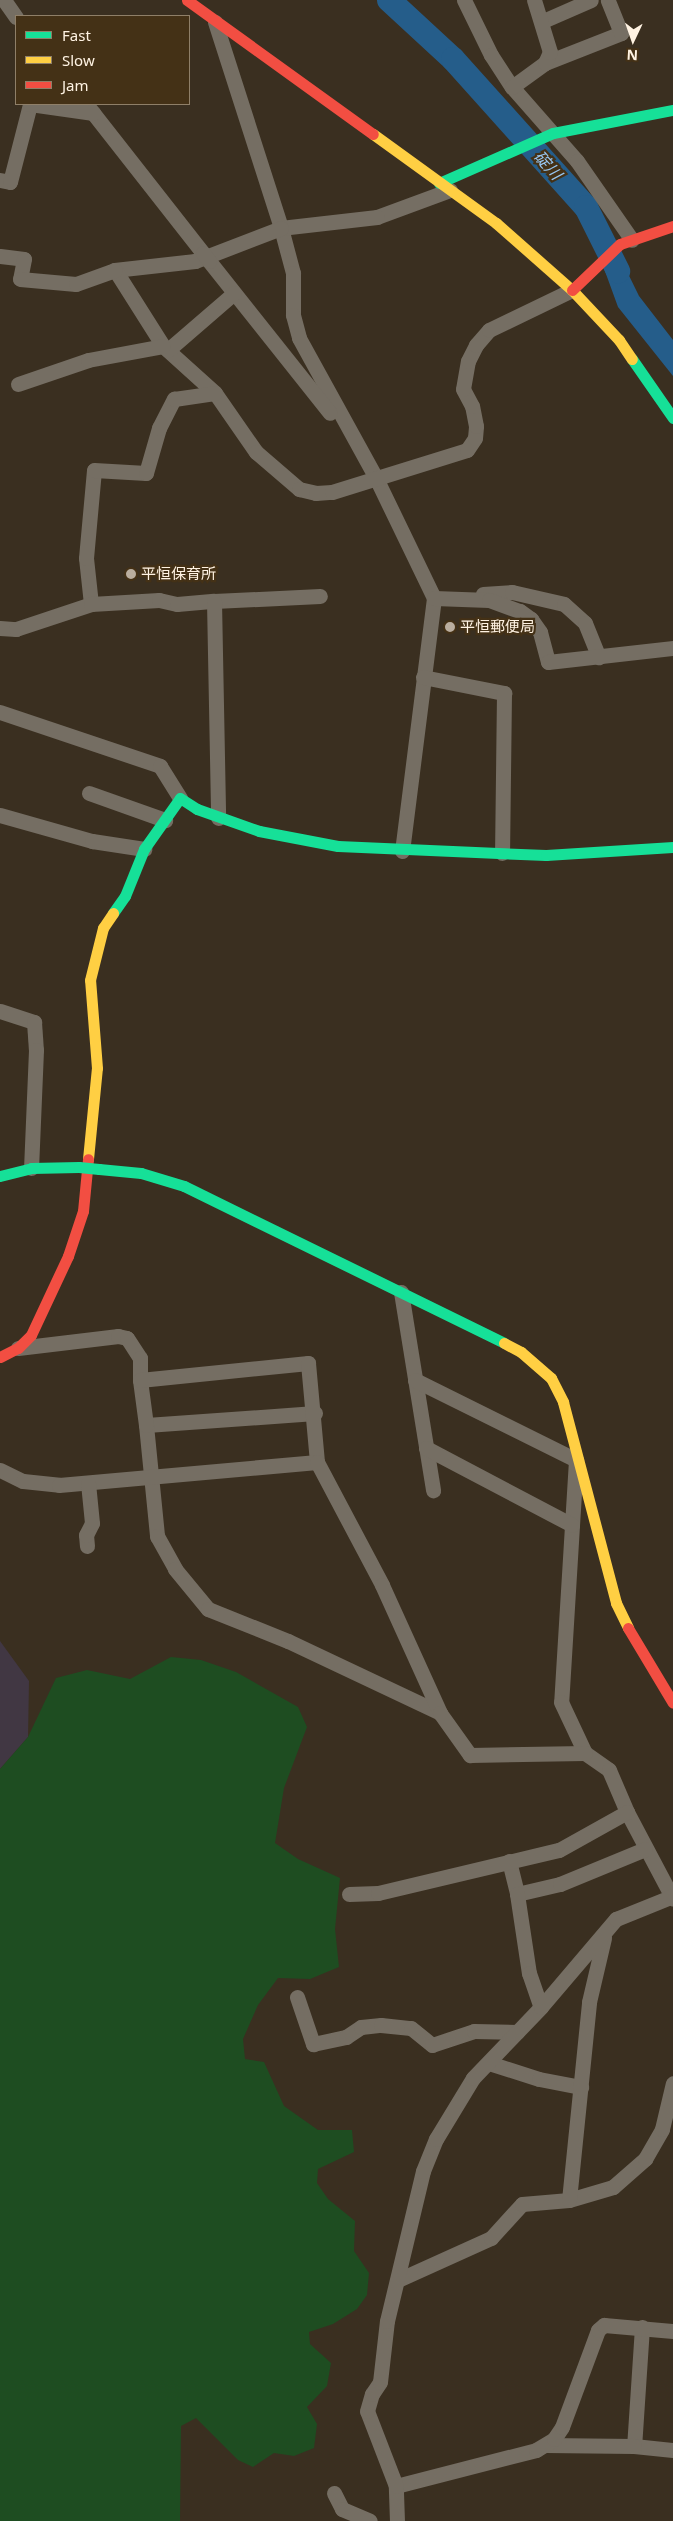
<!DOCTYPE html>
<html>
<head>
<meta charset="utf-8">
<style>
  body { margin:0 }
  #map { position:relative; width:673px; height:2521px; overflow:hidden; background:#3a2f20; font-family:"Noto Sans","Noto Sans JP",sans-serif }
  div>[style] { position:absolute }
  .industrial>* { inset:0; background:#413743 }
  .green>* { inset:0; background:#1e4d21 }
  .water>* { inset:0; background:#255d8a }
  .river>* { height:24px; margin:-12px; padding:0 12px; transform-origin:12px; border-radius:12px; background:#255d8a }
  .street>* { height:15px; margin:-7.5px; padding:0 7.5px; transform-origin:7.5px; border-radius:7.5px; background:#756e63 }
  .fast>* { height:11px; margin:-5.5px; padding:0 5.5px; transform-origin:5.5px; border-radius:5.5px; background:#16e098 }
  .slow>* { height:11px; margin:-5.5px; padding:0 5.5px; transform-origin:5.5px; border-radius:5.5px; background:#ffcf43 }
  .jam>* { height:11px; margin:-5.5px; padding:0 5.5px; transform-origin:5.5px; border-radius:5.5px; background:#f24e42 }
  .street-bridge>* { height:15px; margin:-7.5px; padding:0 7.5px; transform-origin:7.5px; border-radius:7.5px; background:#756e63 }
  .fast-bridge>* { height:11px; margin:-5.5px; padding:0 5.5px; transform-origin:5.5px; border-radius:5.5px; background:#16e098 }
  .dots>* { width:14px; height:14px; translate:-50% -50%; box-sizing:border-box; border:2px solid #443116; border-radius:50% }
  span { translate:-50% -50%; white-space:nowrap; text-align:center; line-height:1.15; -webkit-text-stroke:4.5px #443116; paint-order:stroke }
  .poi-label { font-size:15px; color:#fff3e3 }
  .left { translate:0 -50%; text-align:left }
  .water-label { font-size:16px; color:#98c8f4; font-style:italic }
  .legend { position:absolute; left:15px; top:15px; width:175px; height:90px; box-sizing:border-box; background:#443116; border:1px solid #8f7f68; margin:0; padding:6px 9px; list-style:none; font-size:15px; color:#fff3e3 }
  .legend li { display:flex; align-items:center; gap:10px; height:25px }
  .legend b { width:25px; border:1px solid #8f7f68 }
  .north { position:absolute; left:608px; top:15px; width:50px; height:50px; -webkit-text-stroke:4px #443116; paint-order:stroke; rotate:183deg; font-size:14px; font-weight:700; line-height:20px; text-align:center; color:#fff3e3 }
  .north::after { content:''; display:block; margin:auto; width:18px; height:22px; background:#fff3e3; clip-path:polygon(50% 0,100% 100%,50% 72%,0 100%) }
</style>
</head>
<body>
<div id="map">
  <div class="industrial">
    <i style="clip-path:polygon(0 1641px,29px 1681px,28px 1737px,0 1769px)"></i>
  </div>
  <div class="green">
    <i style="clip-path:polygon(171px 1657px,201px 1660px,236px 1672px,298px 1707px,307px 1727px,284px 1788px,275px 1843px,298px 1859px,340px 1878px,335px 1929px,339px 1967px,310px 1979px,278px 1978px,258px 2005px,243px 2039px,245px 2059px,264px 2062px,284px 2106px,318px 2130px,352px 2130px,354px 2152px,318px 2169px,317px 2183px,328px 2199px,355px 2221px,354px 2251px,369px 2273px,367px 2295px,357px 2309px,333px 2324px,309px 2332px,310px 2344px,331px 2363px,327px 2386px,307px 2407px,317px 2424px,314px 2448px,294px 2456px,274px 2453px,253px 2467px,238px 2460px,196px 2418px,181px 2426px,180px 2521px,0 2521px,0 1769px,28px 1737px,56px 1678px,87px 1670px,130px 1679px)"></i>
  </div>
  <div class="water">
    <i style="clip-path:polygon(616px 249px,639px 296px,673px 340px,673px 376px,618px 307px,602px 263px)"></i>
  </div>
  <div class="river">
    <i style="left:389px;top:0;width:87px;rotate:42.7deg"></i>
    <i style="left:453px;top:59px;width:199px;rotate:48.1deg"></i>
    <i style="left:586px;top:207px;width:72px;rotate:63.4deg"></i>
  </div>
  <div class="street">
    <i style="left:4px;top:0;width:21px;rotate:55deg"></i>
    <i style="left:464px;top:0;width:61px;rotate:63.9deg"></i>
    <i style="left:491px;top:55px;width:38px;rotate:57deg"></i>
    <i style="left:512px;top:87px;width:98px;rotate:48.7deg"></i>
    <i style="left:577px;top:161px;width:96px;rotate:55.2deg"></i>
    <i style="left:543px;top:21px;width:52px;rotate:-23.6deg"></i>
    <i style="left:215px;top:22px;width:216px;rotate:72.2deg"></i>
    <i style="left:281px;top:228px;width:47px;rotate:75.1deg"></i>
    <i style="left:293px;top:273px;width:42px;rotate:90deg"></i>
    <i style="left:293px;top:315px;width:24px;rotate:75deg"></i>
    <i style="left:299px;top:338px;width:160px;rotate:61.2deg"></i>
    <i style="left:376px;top:478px;width:133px;rotate:64.2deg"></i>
    <i style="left:434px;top:598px;width:255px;rotate:97.2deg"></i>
    <i style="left:545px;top:63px;width:82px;rotate:-21.5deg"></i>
    <i style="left:621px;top:33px;width:35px;rotate:-112deg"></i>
    <i style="left:512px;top:87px;width:41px;rotate:-36deg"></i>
    <i style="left:545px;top:63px;width:12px;rotate:-66deg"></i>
    <i style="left:550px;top:52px;width:54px;rotate:-107.1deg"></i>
    <i style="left:86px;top:104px;width:189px;rotate:51.9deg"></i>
    <i style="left:0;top:180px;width:10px;rotate:11deg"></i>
    <i style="left:10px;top:182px;width:81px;rotate:-75.6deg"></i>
    <i style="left:30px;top:104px;width:64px;rotate:8.1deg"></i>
    <i style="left:450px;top:190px;width:78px;rotate:159.7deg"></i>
    <i style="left:377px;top:217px;width:97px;rotate:173.5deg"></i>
    <i style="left:281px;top:228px;width:92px;rotate:159deg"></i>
    <i style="left:195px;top:261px;width:81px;rotate:173.6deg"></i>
    <i style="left:115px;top:270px;width:90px;rotate:57.7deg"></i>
    <i style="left:163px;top:346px;width:70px;rotate:42.1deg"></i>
    <i style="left:215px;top:393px;width:72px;rotate:55.2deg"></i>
    <i style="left:256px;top:452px;width:57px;rotate:40.7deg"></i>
    <i style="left:299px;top:489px;width:17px;rotate:13deg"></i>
    <i style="left:316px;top:493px;width:16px;rotate:-4deg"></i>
    <i style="left:332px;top:492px;width:141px;rotate:-17.3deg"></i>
    <i style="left:467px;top:450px;width:14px;rotate:-56deg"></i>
    <i style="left:475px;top:438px;width:12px;rotate:-85deg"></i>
    <i style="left:476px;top:426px;width:20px;rotate:-101deg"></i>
    <i style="left:472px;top:406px;width:19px;rotate:-118deg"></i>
    <i style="left:463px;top:389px;width:28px;rotate:-80deg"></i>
    <i style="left:468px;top:361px;width:18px;rotate:-63deg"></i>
    <i style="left:476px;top:345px;width:20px;rotate:-49deg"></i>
    <i style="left:489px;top:330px;width:92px;rotate:-25.7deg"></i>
    <i style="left:0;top:256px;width:24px;rotate:7deg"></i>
    <i style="left:24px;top:259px;width:20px;rotate:101deg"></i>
    <i style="left:20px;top:279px;width:56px;rotate:5.1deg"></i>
    <i style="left:76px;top:284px;width:41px;rotate:-19.7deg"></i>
    <i style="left:209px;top:261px;width:194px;rotate:51.5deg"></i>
    <i style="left:168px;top:350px;width:87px;rotate:-40.8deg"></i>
    <i style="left:18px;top:384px;width:74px;rotate:-18.9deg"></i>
    <i style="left:88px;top:360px;width:76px;rotate:-10.6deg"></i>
    <i style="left:483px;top:594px;width:29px;rotate:-4deg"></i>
    <i style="left:512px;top:592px;width:53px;rotate:13deg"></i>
    <i style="left:564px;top:604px;width:28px;rotate:42deg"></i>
    <i style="left:585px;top:623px;width:37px;rotate:68deg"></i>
    <i style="left:434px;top:598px;width:55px;rotate:2.1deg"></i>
    <i style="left:489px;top:600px;width:33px;rotate:20deg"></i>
    <i style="left:520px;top:611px;width:14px;rotate:36deg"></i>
    <i style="left:531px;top:619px;width:16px;rotate:55deg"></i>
    <i style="left:540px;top:632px;width:31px;rotate:75deg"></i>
    <i style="left:548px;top:662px;width:126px;rotate:-6.4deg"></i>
    <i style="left:214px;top:601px;width:106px;rotate:-2.7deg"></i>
    <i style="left:91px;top:604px;width:46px;rotate:-96.2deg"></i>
    <i style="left:86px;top:558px;width:88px;rotate:-84.8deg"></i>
    <i style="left:94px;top:470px;width:52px;rotate:3.3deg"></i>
    <i style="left:146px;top:473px;width:47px;rotate:-73.9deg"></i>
    <i style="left:159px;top:428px;width:33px;rotate:-63deg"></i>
    <i style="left:174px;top:399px;width:41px;rotate:-8.3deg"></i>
    <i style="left:0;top:628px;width:16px;rotate:4deg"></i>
    <i style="left:16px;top:629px;width:79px;rotate:-18.4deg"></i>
    <i style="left:91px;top:604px;width:68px;rotate:-3.4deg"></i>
    <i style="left:159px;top:600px;width:18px;rotate:13deg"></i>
    <i style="left:177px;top:604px;width:37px;rotate:-5deg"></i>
    <i style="left:214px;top:601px;width:217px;rotate:88.9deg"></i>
    <i style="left:423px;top:677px;width:83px;rotate:11.2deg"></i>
    <i style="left:504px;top:693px;width:160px;rotate:90.7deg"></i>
    <i style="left:0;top:712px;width:169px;rotate:18.6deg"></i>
    <i style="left:160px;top:766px;width:38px;rotate:58deg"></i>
    <i style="left:89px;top:793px;width:81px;rotate:19.6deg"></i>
    <i style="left:0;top:815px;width:96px;rotate:15.8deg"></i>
    <i style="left:92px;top:841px;width:53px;rotate:8.7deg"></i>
    <i style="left:0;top:1011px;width:36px;rotate:18deg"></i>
    <i style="left:34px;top:1022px;width:28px;rotate:86deg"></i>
    <i style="left:36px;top:1050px;width:118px;rotate:92.4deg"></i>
    <i style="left:401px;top:1292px;width:201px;rotate:80.8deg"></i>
    <i style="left:18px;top:1348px;width:101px;rotate:-6.8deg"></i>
    <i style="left:118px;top:1336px;width:9px;rotate:13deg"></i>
    <i style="left:127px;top:1338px;width:24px;rotate:57deg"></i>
    <i style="left:140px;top:1358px;width:22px;rotate:90deg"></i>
    <i style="left:415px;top:1380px;width:180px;rotate:26.4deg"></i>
    <i style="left:576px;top:1460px;width:242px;rotate:93.5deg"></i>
    <i style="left:561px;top:1702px;width:56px;rotate:64.8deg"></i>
    <i style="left:585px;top:1753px;width:29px;rotate:35deg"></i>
    <i style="left:609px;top:1770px;width:46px;rotate:66.8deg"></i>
    <i style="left:627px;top:1812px;width:98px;rotate:62.1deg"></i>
    <i style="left:315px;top:1413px;width:169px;rotate:175.9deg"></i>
    <i style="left:146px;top:1425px;width:112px;rotate:84.3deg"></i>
    <i style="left:157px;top:1536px;width:38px;rotate:61deg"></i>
    <i style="left:175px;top:1569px;width:52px;rotate:50.5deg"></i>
    <i style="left:208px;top:1609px;width:86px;rotate:21.8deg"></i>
    <i style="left:288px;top:1641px;width:168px;rotate:25.3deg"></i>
    <i style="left:146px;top:1425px;width:45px;rotate:-97.6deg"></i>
    <i style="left:140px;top:1380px;width:169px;rotate:-5.8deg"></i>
    <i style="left:308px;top:1363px;width:99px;rotate:84.8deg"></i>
    <i style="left:426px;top:1448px;width:165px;rotate:27.8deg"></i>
    <i style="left:0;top:1470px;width:25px;rotate:26deg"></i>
    <i style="left:23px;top:1481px;width:36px;rotate:6deg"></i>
    <i style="left:59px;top:1485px;width:259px;rotate:-5.1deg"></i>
    <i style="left:317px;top:1462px;width:139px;rotate:62.1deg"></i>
    <i style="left:382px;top:1585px;width:141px;rotate:65.6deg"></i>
    <i style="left:440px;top:1713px;width:52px;rotate:54.5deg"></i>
    <i style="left:470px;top:1755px;width:115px;rotate:-1deg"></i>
    <i style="left:87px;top:1546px;width:11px;rotate:-95deg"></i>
    <i style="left:86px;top:1535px;width:13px;rotate:-63deg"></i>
    <i style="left:92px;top:1523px;width:40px;rotate:-95.7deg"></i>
    <i style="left:509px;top:1861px;width:34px;rotate:76deg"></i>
    <i style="left:517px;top:1894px;width:44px;rotate:-13.1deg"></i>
    <i style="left:560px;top:1884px;width:92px;rotate:-22.4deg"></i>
    <i style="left:349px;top:1894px;width:29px;rotate:-2deg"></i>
    <i style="left:378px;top:1893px;width:186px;rotate:-13.4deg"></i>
    <i style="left:559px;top:1850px;width:78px;rotate:-29.2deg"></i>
    <i style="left:517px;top:1894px;width:80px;rotate:81.4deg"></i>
    <i style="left:529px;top:1973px;width:36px;rotate:71deg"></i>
    <i style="left:297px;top:1997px;width:50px;rotate:71.2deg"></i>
    <i style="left:313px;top:2044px;width:34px;rotate:-12deg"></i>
    <i style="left:346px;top:2037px;width:18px;rotate:-34deg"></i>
    <i style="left:361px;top:2027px;width:20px;rotate:-6deg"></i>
    <i style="left:381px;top:2025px;width:30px;rotate:6deg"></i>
    <i style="left:411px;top:2028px;width:27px;rotate:39deg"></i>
    <i style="left:432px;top:2045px;width:44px;rotate:-18.4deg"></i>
    <i style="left:474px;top:2031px;width:43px;rotate:1.3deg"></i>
    <i style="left:489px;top:2063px;width:52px;rotate:17.7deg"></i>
    <i style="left:539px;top:2079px;width:43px;rotate:10.8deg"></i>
    <i style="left:569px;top:2200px;width:46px;rotate:-16.5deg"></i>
    <i style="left:613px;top:2187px;width:43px;rotate:-41.2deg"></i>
    <i style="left:645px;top:2159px;width:34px;rotate:-60deg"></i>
    <i style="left:662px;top:2129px;width:47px;rotate:-76.6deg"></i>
    <i style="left:398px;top:2280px;width:102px;rotate:-24.3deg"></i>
    <i style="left:491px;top:2238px;width:46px;rotate:-47.6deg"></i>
    <i style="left:522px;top:2204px;width:47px;rotate:-4.9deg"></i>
    <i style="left:569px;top:2200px;width:199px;rotate:-84.2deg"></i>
    <i style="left:589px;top:2002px;width:66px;rotate:-76.8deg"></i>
    <i style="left:642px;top:2327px;width:119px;rotate:93.8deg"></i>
    <i style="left:634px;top:2446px;width:39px;rotate:6deg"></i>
    <i style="left:546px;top:2445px;width:88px;rotate:0.7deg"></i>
    <i style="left:396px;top:2486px;width:145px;rotate:-14.4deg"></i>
    <i style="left:536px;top:2450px;width:21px;rotate:-31deg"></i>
    <i style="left:554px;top:2439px;width:14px;rotate:-56deg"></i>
    <i style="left:562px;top:2427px;width:103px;rotate:-69.6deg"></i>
    <i style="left:598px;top:2330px;width:8px;rotate:-40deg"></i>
    <i style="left:604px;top:2325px;width:69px;rotate:5deg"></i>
    <i style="left:334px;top:2493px;width:18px;rotate:63deg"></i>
    <i style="left:342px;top:2509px;width:30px;rotate:23deg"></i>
    <i style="left:397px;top:2521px;width:35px;rotate:-92deg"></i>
    <i style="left:396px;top:2486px;width:80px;rotate:-111.1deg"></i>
    <i style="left:367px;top:2411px;width:18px;rotate:-74deg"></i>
    <i style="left:372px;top:2394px;width:14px;rotate:-56deg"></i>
    <i style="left:380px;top:2382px;width:61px;rotate:-83.5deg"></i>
    <i style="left:387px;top:2321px;width:154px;rotate:-76.5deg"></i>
    <i style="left:423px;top:2171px;width:35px;rotate:-68deg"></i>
    <i style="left:436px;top:2139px;width:71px;rotate:-58.8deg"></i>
    <i style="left:473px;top:2078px;width:98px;rotate:-46.2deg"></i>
    <i style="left:541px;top:2007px;width:116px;rotate:-49.6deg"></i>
    <i style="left:616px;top:1919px;width:61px;rotate:-22deg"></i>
  </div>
  <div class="fast">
    <i style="left:439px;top:183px;width:124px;rotate:-23.7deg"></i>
    <i style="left:553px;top:133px;width:122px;rotate:-10.9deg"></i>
    <i style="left:632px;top:359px;width:72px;rotate:55.2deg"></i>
    <i style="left:113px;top:913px;width:21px;rotate:-55deg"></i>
    <i style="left:125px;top:896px;width:51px;rotate:-68deg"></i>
    <i style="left:144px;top:849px;width:62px;rotate:-54.8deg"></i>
    <i style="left:180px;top:798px;width:20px;rotate:33deg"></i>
    <i style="left:197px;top:809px;width:66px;rotate:19.5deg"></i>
    <i style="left:259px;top:831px;width:80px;rotate:10.8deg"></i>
    <i style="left:338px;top:846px;width:208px;rotate:2.5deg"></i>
    <i style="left:546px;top:855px;width:127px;rotate:-3.6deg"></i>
    <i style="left:99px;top:1169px;width:42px;rotate:5.4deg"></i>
    <i style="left:141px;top:1173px;width:45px;rotate:16.8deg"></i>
    <i style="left:184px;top:1186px;width:356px;rotate:26.1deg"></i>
    <i style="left:0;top:1176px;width:32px;rotate:-14deg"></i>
    <i style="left:31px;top:1168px;width:48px;rotate:-1.2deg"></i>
  </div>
  <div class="slow">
    <i style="left:373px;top:134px;width:152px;rotate:35.9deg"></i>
    <i style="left:496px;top:223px;width:101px;rotate:41.4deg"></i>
    <i style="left:572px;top:290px;width:69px;rotate:46.8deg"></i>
    <i style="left:619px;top:340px;width:23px;rotate:56deg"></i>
    <i style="left:88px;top:1159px;width:91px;rotate:-84.4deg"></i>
    <i style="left:97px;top:1068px;width:88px;rotate:-94.5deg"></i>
    <i style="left:90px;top:980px;width:54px;rotate:-76deg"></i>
    <i style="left:103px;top:928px;width:18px;rotate:-56deg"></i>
    <i style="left:504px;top:1343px;width:19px;rotate:28deg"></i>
    <i style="left:521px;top:1352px;width:40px;rotate:41deg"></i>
    <i style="left:551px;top:1378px;width:27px;rotate:63deg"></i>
    <i style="left:563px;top:1402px;width:208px;rotate:75.2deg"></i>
    <i style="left:616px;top:1603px;width:28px;rotate:64deg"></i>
  </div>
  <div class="jam">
    <i style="left:187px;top:0;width:229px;rotate:35.8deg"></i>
    <i style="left:572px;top:290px;width:66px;rotate:-43.8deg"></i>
    <i style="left:620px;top:244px;width:56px;rotate:-18.8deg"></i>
    <i style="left:0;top:1357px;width:20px;rotate:-27deg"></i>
    <i style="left:18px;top:1348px;width:18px;rotate:-45deg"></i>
    <i style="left:31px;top:1335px;width:87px;rotate:-64.9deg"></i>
    <i style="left:68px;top:1256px;width:47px;rotate:-71.6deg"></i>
    <i style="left:83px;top:1211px;width:52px;rotate:-84.5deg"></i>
    <i style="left:628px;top:1628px;width:87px;rotate:59deg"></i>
  </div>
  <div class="street-bridge">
    <i style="left:203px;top:253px;width:10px;rotate:53deg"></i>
  </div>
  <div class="fast-bridge">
    <i style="left:79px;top:1167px;width:20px;rotate:6deg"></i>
  </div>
  <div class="dots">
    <i style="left:131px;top:574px;background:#baae9f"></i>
    <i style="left:450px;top:627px;background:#baae9f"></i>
  </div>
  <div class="poi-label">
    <span class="left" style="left:141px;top:574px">平恒保育所</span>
    <span class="left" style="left:460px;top:627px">平恒郵便局</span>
  </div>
  <div class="water-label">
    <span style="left:548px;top:165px;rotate:48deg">碇川</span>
  </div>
  <ul class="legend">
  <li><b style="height:6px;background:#16e098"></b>Fast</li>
  <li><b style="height:6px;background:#ffcf43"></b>Slow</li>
  <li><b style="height:6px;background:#f24e42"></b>Jam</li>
  </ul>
  <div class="north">N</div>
</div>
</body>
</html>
